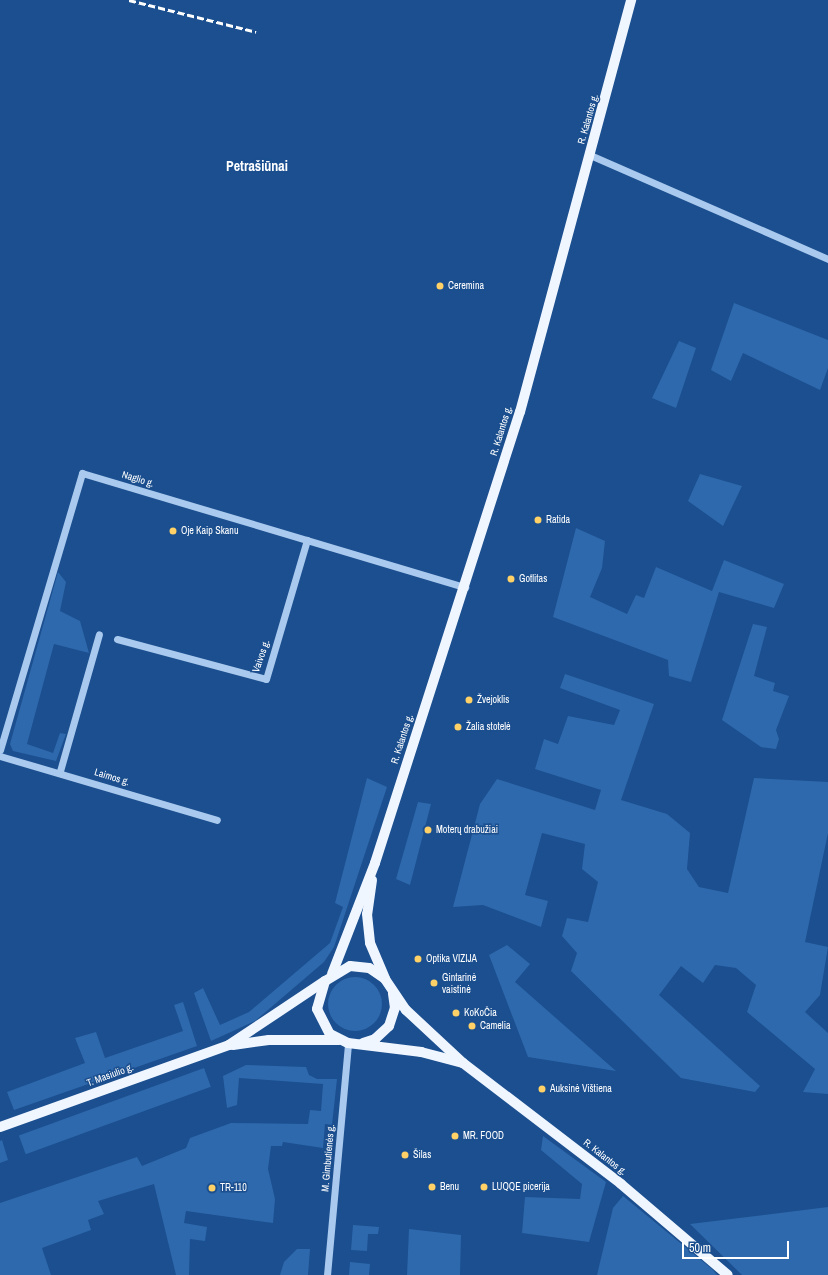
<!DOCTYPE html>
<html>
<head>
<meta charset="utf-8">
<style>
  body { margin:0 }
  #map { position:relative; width:828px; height:1275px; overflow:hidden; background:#1b4f8f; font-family:"Archivo Narrow",sans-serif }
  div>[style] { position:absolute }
  .green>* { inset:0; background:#2e69ad; transform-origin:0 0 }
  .round { border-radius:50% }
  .minor>* { height:7px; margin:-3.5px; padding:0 3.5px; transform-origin:3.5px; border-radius:3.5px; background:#a9c9ee }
  .major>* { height:10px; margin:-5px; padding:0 5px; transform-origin:5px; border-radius:5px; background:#f0f6ff }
  .rail>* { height:3px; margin-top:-1.5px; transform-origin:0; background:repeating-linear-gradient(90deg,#fff 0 7px,transparent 0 10px) }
  .dots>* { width:11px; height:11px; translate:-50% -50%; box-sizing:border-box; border:2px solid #1b4f8f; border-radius:50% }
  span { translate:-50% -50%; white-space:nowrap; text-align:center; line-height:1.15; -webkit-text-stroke:3px #1b4f8f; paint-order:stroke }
  .street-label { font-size:10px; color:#fff }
  .poi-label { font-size:10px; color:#fff }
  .left { translate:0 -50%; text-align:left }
  .district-label { font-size:14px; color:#fff; font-weight:700 }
  .scale { position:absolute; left:682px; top:1241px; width:107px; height:18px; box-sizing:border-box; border:2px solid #fff; border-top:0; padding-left:5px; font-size:12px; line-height:14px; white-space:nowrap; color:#fff; -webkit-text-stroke:3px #1b4f8f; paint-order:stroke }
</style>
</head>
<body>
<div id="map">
  <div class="green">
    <i style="clip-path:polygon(734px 303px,828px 340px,828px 368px,820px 390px,743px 353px,731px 381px,711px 370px)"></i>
    <i style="clip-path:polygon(679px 341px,696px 348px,676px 408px,652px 398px)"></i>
    <i style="clip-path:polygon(700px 474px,742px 486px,723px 526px,688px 501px)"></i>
    <i style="clip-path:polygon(576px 528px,605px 541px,602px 568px,590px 597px,627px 614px,636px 595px,644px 598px,656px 567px,712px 591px,724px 560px,784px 584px,774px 608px,719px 592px,691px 682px,669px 676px,668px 660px,553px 617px)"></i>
    <i style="clip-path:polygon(58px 572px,66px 582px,60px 611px,80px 621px,89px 653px,54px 644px,27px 744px,53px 753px,60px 733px,66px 734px,56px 761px,13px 751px,10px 744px)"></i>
    <i style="clip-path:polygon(753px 624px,767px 627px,754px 676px,775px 683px,773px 691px,789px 696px,776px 730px,779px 739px,776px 749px,761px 747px,722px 720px)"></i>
    <i style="clip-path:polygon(565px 674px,654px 704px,621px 800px,667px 814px,690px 833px,687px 869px,699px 887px,728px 893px,754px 778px,828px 782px,828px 833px,805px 942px,828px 947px,820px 995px,805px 1012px,828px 1033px,828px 1094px,803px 1092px,815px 1069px,747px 1012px,756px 985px,736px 968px,715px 965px,703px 983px,681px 966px,659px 995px,760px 1086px,755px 1092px,681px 1078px,571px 971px,577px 953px,562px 936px,567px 918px,588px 922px,598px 882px,582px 869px,585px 844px,542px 833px,525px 895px,548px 901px,541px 927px,483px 905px,453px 907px,480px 804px,497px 779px,595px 810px,601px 790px,535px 769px,544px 739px,558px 744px,568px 716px,614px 725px,620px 710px,560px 688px)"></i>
    <i style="clip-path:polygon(367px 778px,387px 787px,334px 947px,324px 962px,255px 1021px,211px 1041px,194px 993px,203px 988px,220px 1025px,249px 1012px,330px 943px,343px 907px,335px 903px)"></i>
    <i style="clip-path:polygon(418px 802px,431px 804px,410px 885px,396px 879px)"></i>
    <i style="clip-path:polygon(507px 945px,530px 964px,515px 982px,616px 1071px,528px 1057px,489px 955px)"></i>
    <i class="round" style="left:328px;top:977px;width:54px;height:54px"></i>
    <i style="clip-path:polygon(183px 1002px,197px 1046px,14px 1110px,7px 1092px,85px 1063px,75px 1038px,96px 1032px,105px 1058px,183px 1031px,174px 1005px)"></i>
    <i style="clip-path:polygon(246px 1065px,306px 1067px,309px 1075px,317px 1079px,337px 1079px,332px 1125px,325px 1124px,323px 1148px,283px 1142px,282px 1146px,271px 1146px,268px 1169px,275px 1199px,273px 1223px,186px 1211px,184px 1223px,207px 1227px,205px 1241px,190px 1239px,189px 1275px,176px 1275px,154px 1184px,98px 1201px,104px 1214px,88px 1220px,91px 1230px,42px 1248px,51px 1275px,0 1275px,0 1203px,137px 1157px,142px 1166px,186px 1148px,190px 1138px,231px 1123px,308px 1124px,310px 1110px,321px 1111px,323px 1084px,239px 1078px,237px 1105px,227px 1108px,223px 1076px)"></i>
    <i style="left:204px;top:1068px;width:20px;height:197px;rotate:70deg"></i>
    <i style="clip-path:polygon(543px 1136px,606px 1182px,589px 1242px,522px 1233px,525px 1197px,580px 1199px,582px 1184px,541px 1150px)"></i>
    <i style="clip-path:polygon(2px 1140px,8px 1160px,0 1163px,0 1141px)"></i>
    <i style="clip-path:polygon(623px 1196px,712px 1269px,717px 1275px,597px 1275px,613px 1208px)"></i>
    <i style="clip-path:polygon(828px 1207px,828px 1275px,742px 1275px,690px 1224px)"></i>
    <i style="clip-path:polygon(353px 1225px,379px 1227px,378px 1234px,368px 1234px,367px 1251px,351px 1250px)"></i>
    <i style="clip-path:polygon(409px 1229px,461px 1235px,460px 1275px,463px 1275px,407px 1275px)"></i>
    <i style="clip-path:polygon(297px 1249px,310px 1249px,308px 1275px,280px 1275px,284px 1262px)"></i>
    <i style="clip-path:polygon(350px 1262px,370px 1264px,369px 1275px,349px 1275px)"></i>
  </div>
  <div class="minor">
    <i style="left:590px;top:155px;width:260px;rotate:23.6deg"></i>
    <i style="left:117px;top:639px;width:154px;rotate:15deg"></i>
    <i style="left:266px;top:679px;width:145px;rotate:-73.6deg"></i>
    <i style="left:0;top:750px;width:289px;rotate:-73.5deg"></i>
    <i style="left:82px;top:473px;width:400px;rotate:16.6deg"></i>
    <i style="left:0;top:756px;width:226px;rotate:16.4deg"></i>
    <i style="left:60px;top:771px;width:142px;rotate:-74.1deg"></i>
    <i style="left:327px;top:1275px;width:233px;rotate:-84.8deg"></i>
  </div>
  <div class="major">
    <i style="left:372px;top:880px;width:34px;rotate:98deg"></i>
    <i style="left:367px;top:914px;width:29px;rotate:84deg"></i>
    <i style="left:370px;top:943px;width:39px;rotate:67deg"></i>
    <i style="left:385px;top:979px;width:37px;rotate:56deg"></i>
    <i style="left:406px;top:1010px;width:78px;rotate:42.9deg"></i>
    <i style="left:463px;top:1063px;width:199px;rotate:37.4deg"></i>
    <i style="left:621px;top:1184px;width:140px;rotate:40.4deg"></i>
    <i style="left:332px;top:974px;width:119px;rotate:-68.8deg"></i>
    <i style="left:375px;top:863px;width:474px;rotate:-72.2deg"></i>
    <i style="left:520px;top:412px;width:427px;rotate:-74.9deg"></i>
    <i style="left:384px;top:978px;width:18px;rotate:-146deg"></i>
    <i style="left:369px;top:968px;width:19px;rotate:-174deg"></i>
    <i style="left:350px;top:966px;width:29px;rotate:149deg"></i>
    <i style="left:325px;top:981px;width:29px;rotate:106deg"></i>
    <i style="left:317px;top:1009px;width:28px;rotate:63deg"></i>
    <i style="left:330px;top:1034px;width:20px;rotate:27deg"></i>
    <i style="left:348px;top:1043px;width:74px;rotate:7deg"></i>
    <i style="left:421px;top:1052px;width:43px;rotate:14.7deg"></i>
    <i style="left:363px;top:1043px;width:13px;rotate:-18deg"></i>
    <i style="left:375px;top:1039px;width:19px;rotate:-43deg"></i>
    <i style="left:389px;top:1026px;width:19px;rotate:-72deg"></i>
    <i style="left:395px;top:1008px;width:15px;rotate:-98deg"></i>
    <i style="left:233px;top:1045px;width:36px;rotate:-8deg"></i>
    <i style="left:269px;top:1040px;width:70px"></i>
    <i style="left:0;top:1127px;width:243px;rotate:-19.7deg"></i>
    <i style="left:229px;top:1045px;width:115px;rotate:-33.7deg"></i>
  </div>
  <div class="rail">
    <i style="left:129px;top:0;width:131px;rotate:14.1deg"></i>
  </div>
  <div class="dots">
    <i style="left:440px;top:286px;background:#ffd166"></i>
    <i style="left:538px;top:520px;background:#ffd166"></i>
    <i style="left:173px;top:531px;background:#ffd166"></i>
    <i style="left:511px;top:579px;background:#ffd166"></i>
    <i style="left:469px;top:700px;background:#ffd166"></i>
    <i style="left:458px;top:727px;background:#ffd166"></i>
    <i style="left:428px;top:830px;background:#ffd166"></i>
    <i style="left:418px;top:959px;background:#ffd166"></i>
    <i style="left:434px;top:983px;background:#ffd166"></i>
    <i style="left:456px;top:1013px;background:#ffd166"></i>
    <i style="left:472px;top:1026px;background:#ffd166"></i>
    <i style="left:542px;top:1089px;background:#ffd166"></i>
    <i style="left:455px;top:1136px;background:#ffd166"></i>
    <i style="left:405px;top:1155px;background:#ffd166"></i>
    <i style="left:432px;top:1187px;background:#ffd166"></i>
    <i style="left:484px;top:1187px;background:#ffd166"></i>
    <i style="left:212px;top:1188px;background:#ffd166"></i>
  </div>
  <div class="street-label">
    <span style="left:588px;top:119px;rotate:-74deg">R. Kalantos g.</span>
    <span style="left:501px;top:431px;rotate:-73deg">R. Kalantos g.</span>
    <span style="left:138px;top:479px;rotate:17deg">Naglio g.</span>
    <span style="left:261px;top:656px;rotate:-71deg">Vaivos g.</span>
    <span style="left:402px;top:739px;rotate:-72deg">R. Kalantos g.</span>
    <span style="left:112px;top:777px;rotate:17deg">Laimos g.</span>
    <span style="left:110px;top:1075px;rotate:-20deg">T. Masiulio g.</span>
    <span style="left:605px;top:1157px;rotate:38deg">R. Kalantos g.</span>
    <span style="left:328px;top:1158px;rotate:-85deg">M. Gimbutienės g.</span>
  </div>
  <div class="poi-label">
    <span class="left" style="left:448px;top:286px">Ceremina</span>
    <span class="left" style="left:546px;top:520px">Ratida</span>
    <span class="left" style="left:181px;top:531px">Oje Kaip Skanu</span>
    <span class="left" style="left:519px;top:579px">Gotlitas</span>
    <span class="left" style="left:477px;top:700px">Žvejoklis</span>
    <span class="left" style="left:466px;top:727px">Žalia stotelė</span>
    <span class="left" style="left:436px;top:830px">Moterų drabužiai</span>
    <span class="left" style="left:426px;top:959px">Optika VIZIJA</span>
    <span class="left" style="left:442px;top:983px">Gintarinė<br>vaistinė</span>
    <span class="left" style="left:464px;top:1013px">KoKoČia</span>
    <span class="left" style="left:480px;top:1026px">Camelia</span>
    <span class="left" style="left:550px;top:1089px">Auksinė Vištiena</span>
    <span class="left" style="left:463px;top:1136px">MR. FOOD</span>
    <span class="left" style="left:413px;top:1155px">Šilas</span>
    <span class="left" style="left:440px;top:1187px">Benu</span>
    <span class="left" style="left:492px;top:1187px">LUQQE picerija</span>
    <span class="left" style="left:220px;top:1188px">TR-110</span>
  </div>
  <div class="district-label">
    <span style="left:257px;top:166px">Petrašiūnai</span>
  </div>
  <div class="scale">50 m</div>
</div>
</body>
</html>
